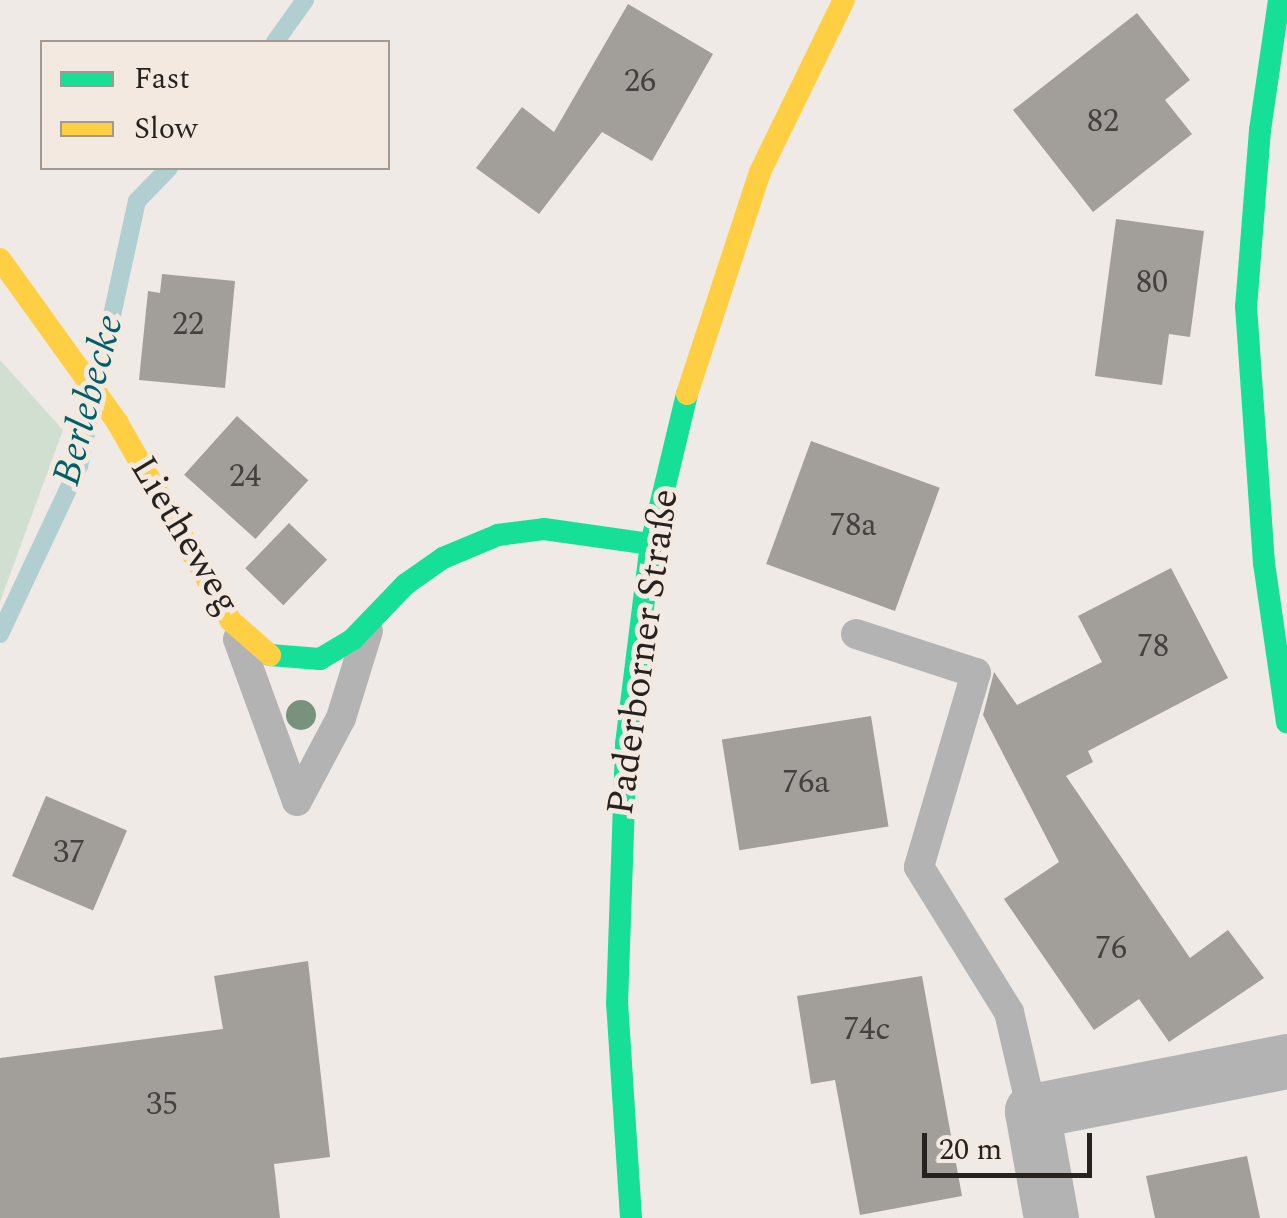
<!DOCTYPE html>
<html>
<head>
<meta charset="utf-8">
<style>
  body { margin:0 }
  #map { position:relative; width:1287px; height:1218px; overflow:hidden; background:#efeae5; font-family:Spectral,serif }
  div>[style] { position:absolute }
  .green>* { inset:0; background:#d1dfd0 }
  .stream>* { height:18px; margin:-9px; padding:0 9px; transform-origin:9px; border-radius:9px; background:#b1ced1 }
  .building>* { inset:0; background:#a29e9a; transform-origin:0 0 }
  .lane>* { height:30px; margin:-15px; padding:0 15px; transform-origin:15px; border-radius:15px; background:#b3b3b3 }
  .street>* { height:55px; margin:-27.5px; padding:0 27.5px; transform-origin:27.5px; border-radius:27.5px; background:#b3b3b3 }
  .fast>* { height:22px; margin:-11px; padding:0 11px; transform-origin:11px; border-radius:11px; background:#16e098 }
  .slow>* { height:22px; margin:-11px; padding:0 11px; transform-origin:11px; border-radius:11px; background:#ffcf43 }
  .trees>* { width:30px; height:30px; margin:-15px; border-radius:50%; background:#79927e }
  span { translate:-50% -50%; white-space:nowrap; text-align:center; line-height:1.15; -webkit-text-stroke:10px #f3e9e1; paint-order:stroke }
  .number-label { font-size:32px; color:#45413e }
  .number-label span { -webkit-text-stroke-width:0 }
  .street-label { font-size:38px; color:#26221f }
  .water-label { font-size:40px; color:#00606a; font-style:italic }
  .legend { position:absolute; left:40px; top:40px; width:350px; height:130px; box-sizing:border-box; background:#f3e9e1; border:2px solid #a19993; margin:0; padding:12px 18px; list-style:none; font-size:30px; color:#26221f }
  .legend li { display:flex; align-items:center; gap:20px; height:50px }
  .legend b { width:50px; border:2px solid #a19993 }
  .scale { position:absolute; left:922px; top:1133px; width:170px; height:45px; box-sizing:border-box; border:5px solid #26221f; border-top:0; padding-left:12px; font-size:30px; line-height:35px; white-space:nowrap; color:#26221f; -webkit-text-stroke:8px #f3e9e1; paint-order:stroke }
</style>
</head>
<body>
<div id="map">
  <div class="green">
    <i style="clip-path:polygon(0 360px,63px 430px,0 602px)"></i>
  </div>
  <div class="stream">
    <i style="left:275px;top:42px;width:52px;rotate:-54.5deg"></i>
    <i style="left:99px;top:375px;width:178px;rotate:-77.7deg"></i>
    <i style="left:137px;top:201px;width:46px;rotate:-45.9deg"></i>
    <i style="left:0;top:634px;width:186px;rotate:-64.8deg"></i>
    <i style="left:79px;top:466px;width:61px;rotate:-77.8deg"></i>
  </div>
  <div class="building">
    <i style="clip-path:polygon(628px 4px,713px 54px,652px 161px,602px 132px,539px 214px,476px 168px,522px 107px,554px 132px)"></i>
    <i style="clip-path:polygon(1137px 13px,1190px 80px,1165px 100px,1192px 134px,1093px 212px,1013px 110px)"></i>
    <i style="clip-path:polygon(1116px 219px,1204px 231px,1190px 337px,1169px 334px,1162px 385px,1095px 376px)"></i>
    <i style="clip-path:polygon(162px 274px,235px 281px,225px 388px,139px 380px,148px 291px,160px 293px)"></i>
    <i style="left:237px;top:416px;width:96px;height:79px;rotate:42deg"></i>
    <i style="left:811px;top:441px;width:137px;height:131px;rotate:20deg"></i>
    <i style="left:289px;top:523px;width:53px;height:63px;rotate:44deg"></i>
    <i style="clip-path:polygon(1171px 568px,1228px 678px,1088px 751px,1093px 762px,1066px 776px,1190px 958px,1228px 930px,1264px 978px,1169px 1042px,1139px 999px,1094px 1030px,1004px 899px,1059px 862px,983px 715px,994px 672px,1017px 705px,1102px 662px,1078px 616px)"></i>
    <i style="left:871px;top:716px;width:112px;height:151px;rotate:81deg"></i>
    <i style="left:46px;top:796px;width:88px;height:87px;rotate:23deg"></i>
    <i style="clip-path:polygon(308px 961px,330px 1157px,274px 1164px,280px 1218px,0 1218px,0 1058px,223px 1029px,214px 976px)"></i>
    <i style="clip-path:polygon(922px 976px,962px 1196px,860px 1215px,835px 1080px,811px 1084px,797px 996px)"></i>
    <i style="clip-path:polygon(1247px 1156px,1260px 1218px,1155px 1218px,1146px 1176px)"></i>
  </div>
  <div class="lane">
    <i style="left:856px;top:634px;width:126px;rotate:18deg"></i>
    <i style="left:976px;top:673px;width:202px;rotate:106.4deg"></i>
    <i style="left:919px;top:867px;width:171px;rotate:58.2deg"></i>
    <i style="left:1009px;top:1012px;width:102px;rotate:76.9deg"></i>
    <i style="left:238px;top:639px;width:172px;rotate:70deg"></i>
    <i style="left:297px;top:801px;width:94px;rotate:-62.1deg"></i>
    <i style="left:341px;top:718px;width:91px;rotate:-72.8deg"></i>
  </div>
  <div class="street">
    <i style="left:1051px;top:1218px;width:109px;rotate:-100.1deg"></i>
    <i style="left:1032px;top:1111px;width:260px;rotate:-11.1deg"></i>
  </div>
  <div class="fast">
    <i style="left:1279px;top:0;width:131px;rotate:98.3deg"></i>
    <i style="left:1260px;top:130px;width:177px;rotate:94.5deg"></i>
    <i style="left:1246px;top:306px;width:258px;rotate:86deg"></i>
    <i style="left:1264px;top:563px;width:161px;rotate:81.8deg"></i>
    <i style="left:270px;top:655px;width:50px;rotate:4.6deg"></i>
    <i style="left:320px;top:659px;width:39px;rotate:-31deg"></i>
    <i style="left:353px;top:639px;width:76px;rotate:-46.1deg"></i>
    <i style="left:406px;top:584px;width:45px;rotate:-35.1deg"></i>
    <i style="left:443px;top:558px;width:60px;rotate:-22.7deg"></i>
    <i style="left:498px;top:535px;width:46px;rotate:-7.4deg"></i>
    <i style="left:544px;top:529px;width:108px;rotate:8deg"></i>
    <i style="left:631px;top:1218px;width:214px;rotate:-93.7deg"></i>
    <i style="left:617px;top:1004px;width:260px;rotate:-88deg"></i>
    <i style="left:626px;top:744px;width:202px;rotate:-82.9deg"></i>
    <i style="left:651px;top:544px;width:154px;rotate:-76.5deg"></i>
  </div>
  <div class="slow">
    <i style="left:0;top:259px;width:201px;rotate:54.3deg"></i>
    <i style="left:117px;top:422px;width:229px;rotate:60.2deg"></i>
    <i style="left:231px;top:621px;width:52px;rotate:41.1deg"></i>
    <i style="left:687px;top:394px;width:234px;rotate:-71.8deg"></i>
    <i style="left:760px;top:172px;width:191px;rotate:-64deg"></i>
  </div>
  <div class="trees">
    <i style="left:301px;top:715px"></i>
  </div>
  <div class="number-label">
    <span style="left:640px;top:82px">26</span>
    <span style="left:1103px;top:122px">82</span>
    <span style="left:1152px;top:283px">80</span>
    <span style="left:188px;top:325px">22</span>
    <span style="left:245px;top:477px">24</span>
    <span style="left:853px;top:526px">78a</span>
    <span style="left:1153px;top:647px">78</span>
    <span style="left:806px;top:783px">76a</span>
    <span style="left:69px;top:853px">37</span>
    <span style="left:1111px;top:949px">76</span>
    <span style="left:867px;top:1030px">74c</span>
    <span style="left:162px;top:1105px">35</span>
  </div>
  <div class="street-label">
    <span style="left:184px;top:536px;rotate:59deg">Lietheweg</span>
    <span style="left:644px;top:652px;rotate:-82deg">Paderborner Straße</span>
  </div>
  <div class="water-label">
    <span style="left:89px;top:400px;rotate:-75deg">Berlebecke</span>
  </div>
  <ul class="legend">
  <li><b style="height:12px;background:#16e098"></b>Fast</li>
  <li><b style="height:12px;background:#ffcf43"></b>Slow</li>
  </ul>
  <div class="scale">20 m</div>
</div>
</body>
</html>
